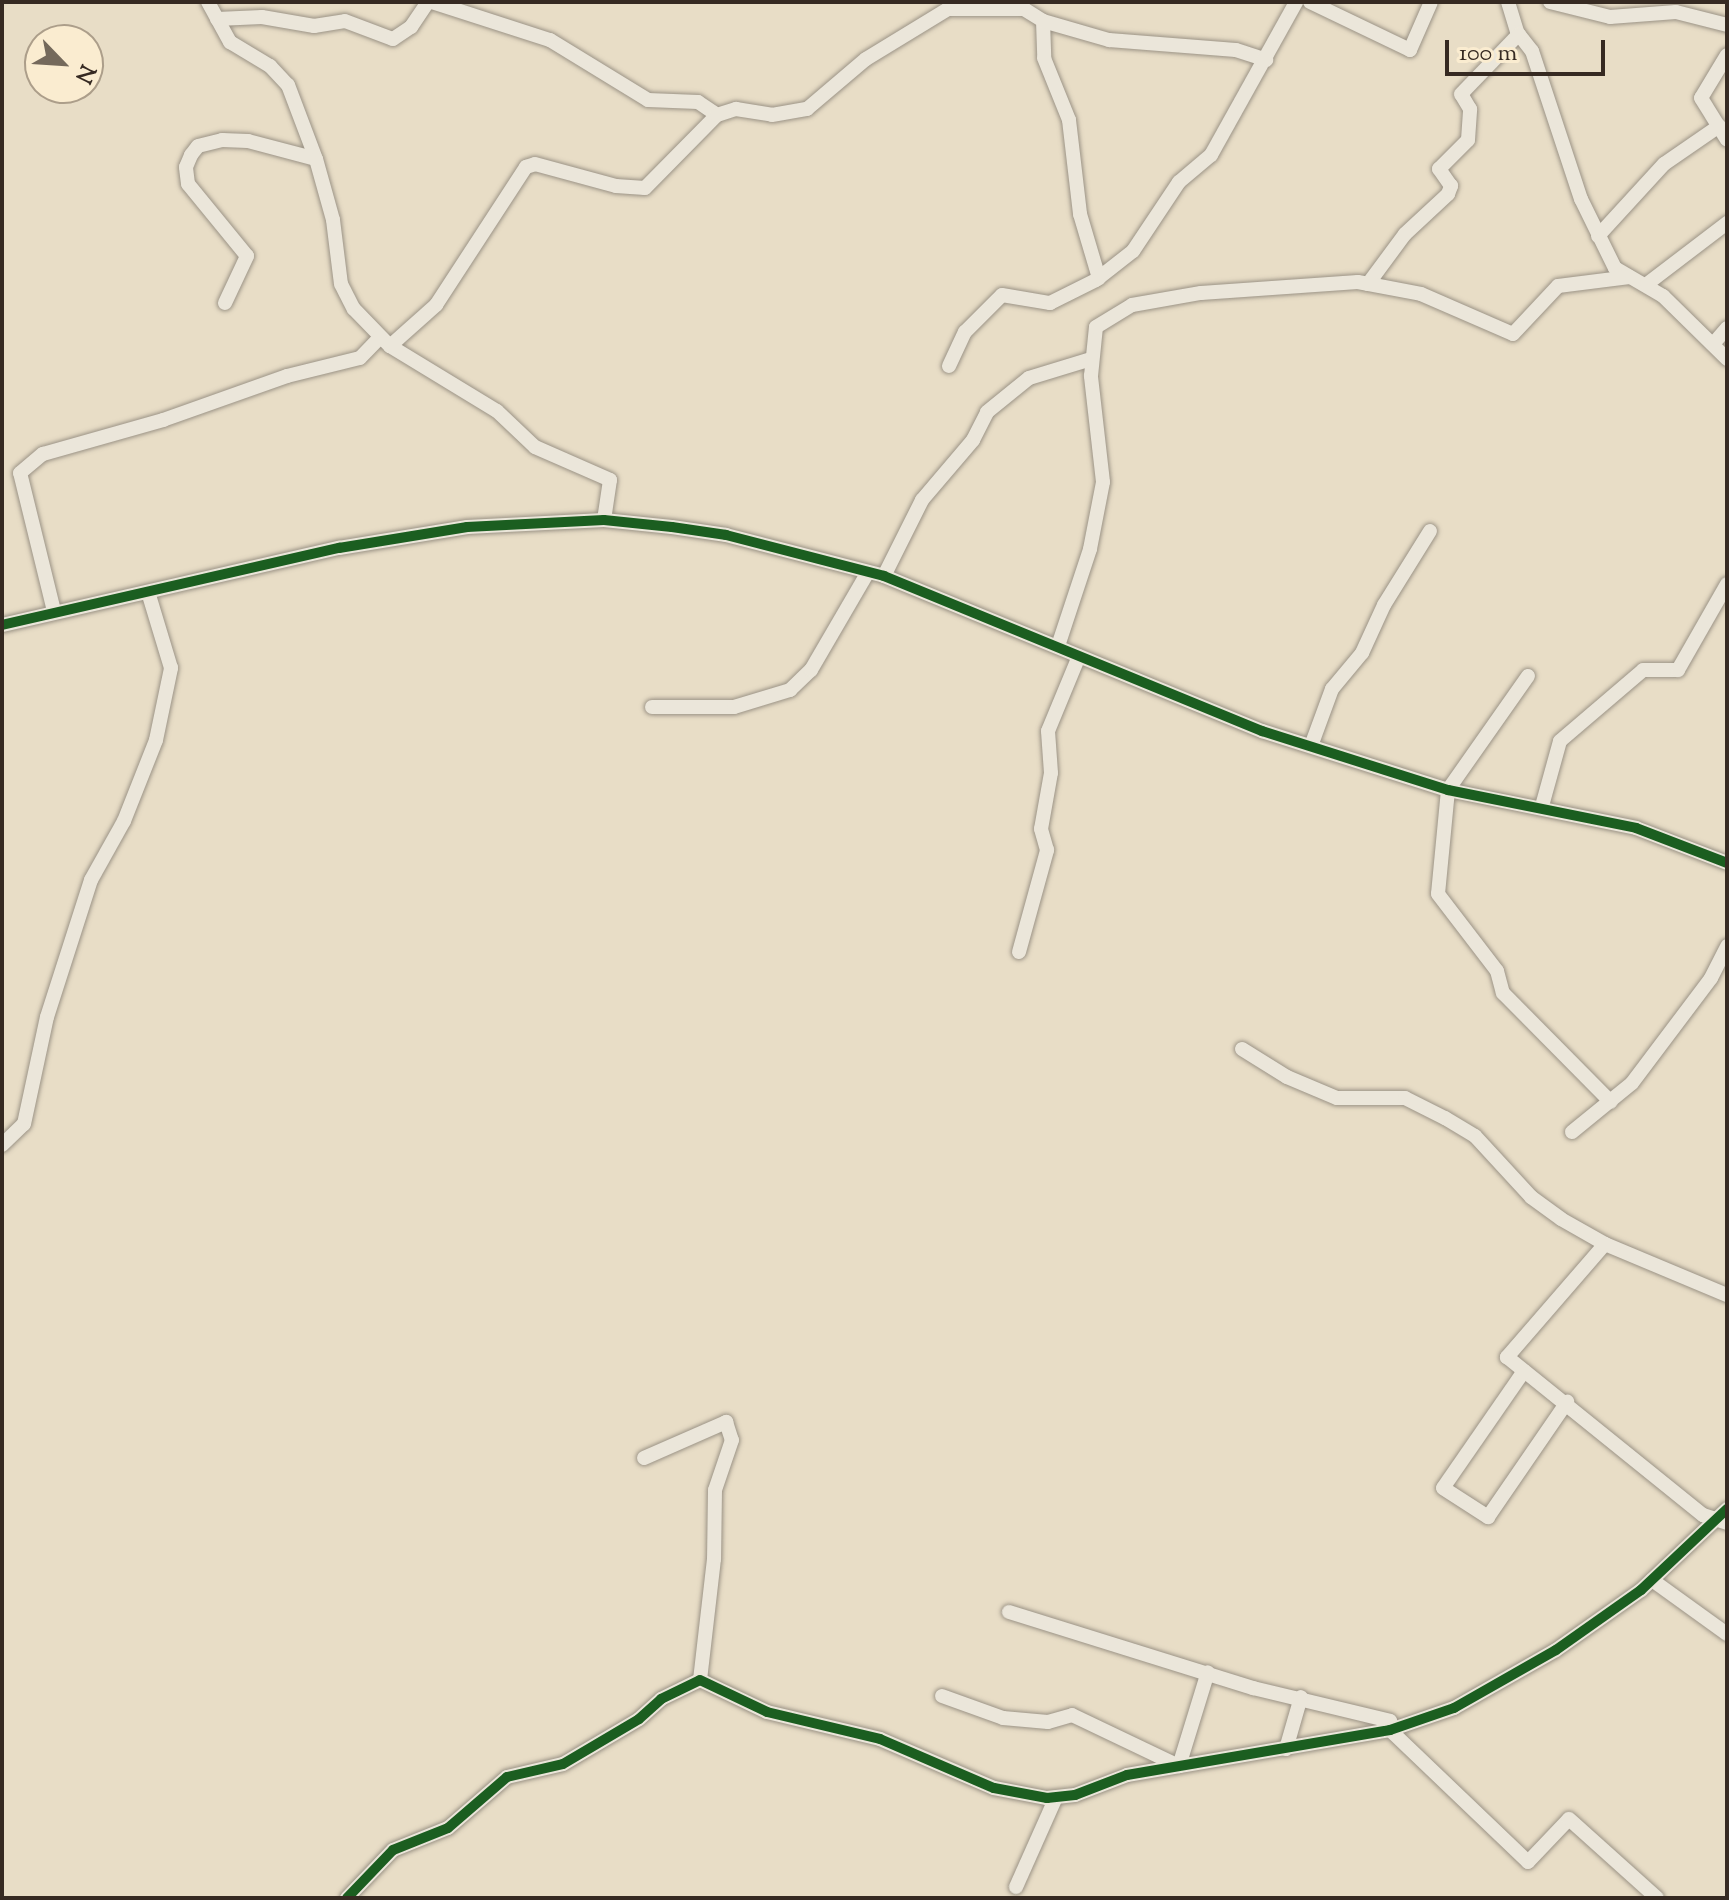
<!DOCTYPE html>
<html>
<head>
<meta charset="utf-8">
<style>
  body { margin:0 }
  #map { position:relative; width:1729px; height:1900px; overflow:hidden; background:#e8ddc6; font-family:"Sorts Mill Goudy",serif }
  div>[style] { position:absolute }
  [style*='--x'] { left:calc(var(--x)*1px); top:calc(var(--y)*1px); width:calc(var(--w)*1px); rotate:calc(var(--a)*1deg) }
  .roads { filter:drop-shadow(0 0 2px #9b9386) drop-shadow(0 0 2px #9b9386) }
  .minor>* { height:14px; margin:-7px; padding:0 7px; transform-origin:7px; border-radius:7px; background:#ebe6da }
  .cycleway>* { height:10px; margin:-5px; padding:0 5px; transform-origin:5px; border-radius:5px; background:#1b5e20 }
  span { translate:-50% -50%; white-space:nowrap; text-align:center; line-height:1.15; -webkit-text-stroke:6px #faecd0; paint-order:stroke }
  .frame { position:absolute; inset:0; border:4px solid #362a22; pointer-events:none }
  .north { position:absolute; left:24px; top:24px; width:80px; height:80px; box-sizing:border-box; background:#faecd0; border:2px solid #ac9e8a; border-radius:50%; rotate:115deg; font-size:22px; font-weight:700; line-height:32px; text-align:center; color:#362a22 }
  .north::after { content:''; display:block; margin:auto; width:28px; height:36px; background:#74695b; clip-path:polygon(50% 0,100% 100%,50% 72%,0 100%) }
  .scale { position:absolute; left:1445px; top:40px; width:160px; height:36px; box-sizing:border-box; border:4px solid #362a22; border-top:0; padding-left:10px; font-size:24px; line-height:28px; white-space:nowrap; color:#362a22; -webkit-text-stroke:6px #faecd0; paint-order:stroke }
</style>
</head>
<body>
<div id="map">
  <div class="roads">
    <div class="minor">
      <i style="--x:208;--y:2;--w:46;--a:61.2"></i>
      <i style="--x:230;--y:42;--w:47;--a:31"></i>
      <i style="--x:270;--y:66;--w:26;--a:47"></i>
      <i style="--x:288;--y:85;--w:79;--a:69.3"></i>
      <i style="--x:432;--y:2;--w:124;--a:17.9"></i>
      <i style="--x:550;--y:40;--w:115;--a:31.5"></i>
      <i style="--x:648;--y:100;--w:50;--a:2.3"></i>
      <i style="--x:698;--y:102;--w:23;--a:34"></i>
      <i style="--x:1310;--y:2;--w:111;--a:25.6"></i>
      <i style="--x:1410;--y:50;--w:52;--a:-66.4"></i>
      <i style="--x:1508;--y:2;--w:31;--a:73"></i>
      <i style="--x:1517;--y:32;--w:24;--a:52"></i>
      <i style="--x:1532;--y:51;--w:156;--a:71.7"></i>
      <i style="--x:1581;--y:199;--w:77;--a:63.8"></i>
      <i style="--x:1615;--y:268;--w:56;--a:30.3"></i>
      <i style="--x:1663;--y:296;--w:90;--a:44.5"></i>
      <i style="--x:1550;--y:2;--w:62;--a:14"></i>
      <i style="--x:1610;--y:17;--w:66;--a:-4.3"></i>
      <i style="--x:1676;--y:12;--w:53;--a:14.3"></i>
      <i style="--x:217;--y:19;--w:45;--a:-2.5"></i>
      <i style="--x:262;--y:17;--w:53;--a:9.8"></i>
      <i style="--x:314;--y:26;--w:31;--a:-9"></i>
      <i style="--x:345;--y:21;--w:51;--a:20.6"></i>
      <i style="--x:393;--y:39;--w:22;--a:-34"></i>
      <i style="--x:411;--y:27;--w:30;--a:-56"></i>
      <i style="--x:1043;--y:21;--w:37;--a:88"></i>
      <i style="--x:1044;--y:58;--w:67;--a:68"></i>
      <i style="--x:1069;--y:120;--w:95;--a:83.3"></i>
      <i style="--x:1080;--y:214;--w:67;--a:73.5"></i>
      <i style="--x:1727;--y:55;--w:50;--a:121.2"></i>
      <i style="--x:1701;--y:98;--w:49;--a:58.2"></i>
      <i style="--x:1598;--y:236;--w:98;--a:-47.5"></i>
      <i style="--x:1664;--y:164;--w:67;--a:-34.6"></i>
      <i style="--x:1368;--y:284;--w:62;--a:-53.5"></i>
      <i style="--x:1405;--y:234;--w:59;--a:-42.9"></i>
      <i style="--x:1448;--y:194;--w:9;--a:-69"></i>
      <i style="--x:1451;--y:186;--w:21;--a:-125"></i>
      <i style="--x:1439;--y:169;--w:41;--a:-45"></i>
      <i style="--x:1468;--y:140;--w:31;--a:-86"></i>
      <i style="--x:1470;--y:109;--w:17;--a:-121"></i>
      <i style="--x:1461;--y:94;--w:83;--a:-46"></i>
      <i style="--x:1647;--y:284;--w:101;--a:-37.3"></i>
      <i style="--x:225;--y:303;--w:52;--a:-64.9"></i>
      <i style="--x:247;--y:256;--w:93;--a:-129.3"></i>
      <i style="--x:188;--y:184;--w:17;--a:-97"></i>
      <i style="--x:186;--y:167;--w:13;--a:-67"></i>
      <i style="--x:191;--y:155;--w:11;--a:-52"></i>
      <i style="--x:198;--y:146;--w:25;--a:-14"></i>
      <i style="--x:222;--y:140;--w:26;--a:2"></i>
      <i style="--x:248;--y:141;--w:70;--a:14.8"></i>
      <i style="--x:316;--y:159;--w:63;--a:74.4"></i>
      <i style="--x:333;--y:220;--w:64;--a:82.9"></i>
      <i style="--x:341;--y:284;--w:28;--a:63"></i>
      <i style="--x:354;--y:309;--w:52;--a:45.8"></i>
      <i style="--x:390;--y:346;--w:125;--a:31.3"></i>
      <i style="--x:497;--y:411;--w:52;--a:43.5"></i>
      <i style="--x:535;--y:447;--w:82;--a:23.7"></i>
      <i style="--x:610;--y:480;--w:40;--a:98.5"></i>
      <i style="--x:1714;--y:343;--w:20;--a:-49"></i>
      <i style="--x:390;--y:346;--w:62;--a:-41.7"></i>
      <i style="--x:436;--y:305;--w:165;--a:-56.9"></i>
      <i style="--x:526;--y:167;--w:9;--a:-18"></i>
      <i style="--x:535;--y:164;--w:84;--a:15.2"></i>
      <i style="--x:616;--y:186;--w:29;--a:4"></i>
      <i style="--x:645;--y:188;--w:103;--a:-45.4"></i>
      <i style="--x:717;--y:115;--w:20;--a:-18"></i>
      <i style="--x:736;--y:109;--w:36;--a:9"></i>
      <i style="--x:772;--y:115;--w:36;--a:-10"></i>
      <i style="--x:807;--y:109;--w:77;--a:-40.3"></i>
      <i style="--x:866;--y:59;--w:96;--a:-31.4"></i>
      <i style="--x:948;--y:9;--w:76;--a:0"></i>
      <i style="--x:1024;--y:9;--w:22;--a:32"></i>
      <i style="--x:1043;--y:21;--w:69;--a:16.1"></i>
      <i style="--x:1109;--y:40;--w:127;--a:4.5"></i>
      <i style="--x:1236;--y:50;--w:32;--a:18"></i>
      <i style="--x:949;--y:366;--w:38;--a:-65"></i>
      <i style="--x:965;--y:332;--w:52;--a:-45"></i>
      <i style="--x:1002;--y:295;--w:49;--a:9.5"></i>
      <i style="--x:1050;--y:303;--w:51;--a:-26.6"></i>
      <i style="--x:1096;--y:280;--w:47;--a:-38.1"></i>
      <i style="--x:1133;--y:251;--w:83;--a:-56.3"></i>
      <i style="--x:1179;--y:182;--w:42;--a:-40.2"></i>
      <i style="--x:1211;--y:155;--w:175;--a:-60.9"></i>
      <i style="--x:884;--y:576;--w:85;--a:-63.4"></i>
      <i style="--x:922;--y:500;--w:79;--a:-49.6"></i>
      <i style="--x:973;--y:440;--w:31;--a:-63"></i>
      <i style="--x:987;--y:412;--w:54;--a:-39"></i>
      <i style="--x:1029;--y:378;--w:65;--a:-17"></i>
      <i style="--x:54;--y:611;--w:142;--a:-103.8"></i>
      <i style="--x:20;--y:473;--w:30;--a:-40"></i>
      <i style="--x:43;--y:454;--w:125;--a:-15.8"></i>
      <i style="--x:163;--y:420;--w:132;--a:-19.5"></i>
      <i style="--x:287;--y:376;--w:75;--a:-13.9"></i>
      <i style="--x:360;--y:358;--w:28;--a:-46"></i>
      <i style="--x:2;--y:625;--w:346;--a:-12.9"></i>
      <i style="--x:339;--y:548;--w:130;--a:-9.3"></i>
      <i style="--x:467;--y:527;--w:137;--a:-2.9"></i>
      <i style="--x:604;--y:520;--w:68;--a:5.9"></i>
      <i style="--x:672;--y:527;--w:55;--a:8.4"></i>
      <i style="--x:726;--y:535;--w:163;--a:14.5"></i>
      <i style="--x:884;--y:576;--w:409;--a:22.3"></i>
      <i style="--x:1262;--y:731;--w:195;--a:17.6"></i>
      <i style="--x:1448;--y:790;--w:192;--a:11.4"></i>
      <i style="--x:1636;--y:828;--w:97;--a:21"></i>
      <i style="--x:1058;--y:646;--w:102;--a:-71.7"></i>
      <i style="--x:1090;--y:549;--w:68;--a:-79"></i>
      <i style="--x:1103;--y:482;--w:107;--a:-96.5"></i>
      <i style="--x:1091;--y:376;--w:49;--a:-84.2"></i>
      <i style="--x:1096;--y:327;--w:42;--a:-31.4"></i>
      <i style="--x:1132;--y:305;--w:70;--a:-9.9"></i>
      <i style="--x:1201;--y:293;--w:157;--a:-4"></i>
      <i style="--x:1358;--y:282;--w:64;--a:10.8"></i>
      <i style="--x:1421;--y:294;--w:100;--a:23.5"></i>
      <i style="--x:1513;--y:334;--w:66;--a:-46.8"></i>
      <i style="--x:1558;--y:286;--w:72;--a:-7.2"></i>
      <i style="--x:1528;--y:676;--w:139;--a:125.1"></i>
      <i style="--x:1448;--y:790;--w:104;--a:95.5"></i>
      <i style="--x:1438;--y:894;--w:97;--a:52.5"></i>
      <i style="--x:1497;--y:971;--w:23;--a:75"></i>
      <i style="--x:1503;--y:993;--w:153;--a:45.3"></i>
      <i style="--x:652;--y:707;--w:82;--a:0"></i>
      <i style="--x:734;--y:707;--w:59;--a:-16.9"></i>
      <i style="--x:790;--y:690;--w:29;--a:-44"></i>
      <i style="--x:811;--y:670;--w:113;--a:-59.8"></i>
      <i style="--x:1311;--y:746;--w:61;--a:-69.8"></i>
      <i style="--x:1332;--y:689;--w:47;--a:-50.2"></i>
      <i style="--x:1362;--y:653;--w:53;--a:-65.4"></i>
      <i style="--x:1384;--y:605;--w:87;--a:-58.1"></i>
      <i style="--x:1542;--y:806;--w:67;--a:-74.5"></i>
      <i style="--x:1560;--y:741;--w:109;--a:-40.5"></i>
      <i style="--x:1643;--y:670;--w:35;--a:0"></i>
      <i style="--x:1678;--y:670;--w:99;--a:-60.3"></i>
      <i style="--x:1019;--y:952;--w:106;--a:-74.6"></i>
      <i style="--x:1047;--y:850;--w:22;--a:-106"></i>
      <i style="--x:1041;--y:829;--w:57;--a:-79.9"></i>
      <i style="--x:1051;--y:773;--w:42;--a:-94.1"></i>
      <i style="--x:1048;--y:731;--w:81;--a:-67.5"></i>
      <i style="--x:1242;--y:1049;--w:53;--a:31.9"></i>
      <i style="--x:1287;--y:1077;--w:54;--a:22.8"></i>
      <i style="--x:1337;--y:1098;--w:68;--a:0"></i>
      <i style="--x:1405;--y:1098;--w:45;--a:26.6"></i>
      <i style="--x:1445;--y:1118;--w:35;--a:31"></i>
      <i style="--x:1475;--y:1136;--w:83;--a:47.4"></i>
      <i style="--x:1531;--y:1197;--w:37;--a:36"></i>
      <i style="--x:1561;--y:1219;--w:51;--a:29.6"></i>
      <i style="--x:1605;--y:1244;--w:132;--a:22.7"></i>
      <i style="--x:1572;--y:1132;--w:77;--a:-39.2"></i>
      <i style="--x:1632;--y:1083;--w:131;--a:-53"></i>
      <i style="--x:1711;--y:978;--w:36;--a:-63"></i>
      <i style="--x:2;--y:1145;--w:30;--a:-44"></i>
      <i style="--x:24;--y:1124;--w:109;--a:-77.9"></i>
      <i style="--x:47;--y:1017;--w:144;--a:-72.2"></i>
      <i style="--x:91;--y:880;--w:68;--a:-60.8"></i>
      <i style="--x:124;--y:821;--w:87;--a:-68.4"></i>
      <i style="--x:156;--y:740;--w:74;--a:-78.2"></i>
      <i style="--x:171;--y:668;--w:79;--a:-106.8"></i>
      <i style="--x:1605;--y:1244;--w:150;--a:130.9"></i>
      <i style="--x:1507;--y:1357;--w:252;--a:38.9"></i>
      <i style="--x:1703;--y:1515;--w:25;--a:18"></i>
      <i style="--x:1524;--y:1371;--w:142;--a:124.7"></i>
      <i style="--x:1443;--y:1488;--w:54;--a:32.8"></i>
      <i style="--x:1488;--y:1517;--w:140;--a:-55.5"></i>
      <i style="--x:644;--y:1458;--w:90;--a:-23.7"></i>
      <i style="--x:726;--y:1422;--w:19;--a:72"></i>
      <i style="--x:732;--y:1440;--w:53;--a:108.8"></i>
      <i style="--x:715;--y:1490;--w:69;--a:90.8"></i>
      <i style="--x:714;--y:1559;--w:122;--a:96.6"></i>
      <i style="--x:1652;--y:1580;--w:92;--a:35.8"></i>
      <i style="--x:1009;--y:1612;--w:256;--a:17.3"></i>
      <i style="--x:1253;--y:1688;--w:141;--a:13.5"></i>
      <i style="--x:1390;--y:1721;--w:9;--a:90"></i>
      <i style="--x:1390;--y:1730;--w:191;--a:43.7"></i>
      <i style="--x:1528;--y:1862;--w:59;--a:-46.4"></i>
      <i style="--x:1569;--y:1819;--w:118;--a:41.9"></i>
      <i style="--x:942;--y:1696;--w:65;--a:19.8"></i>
      <i style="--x:1003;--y:1718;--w:45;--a:5.1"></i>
      <i style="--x:1048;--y:1722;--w:25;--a:-16"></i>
      <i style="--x:1072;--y:1715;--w:119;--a:25.5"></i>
      <i style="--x:1179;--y:1766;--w:98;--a:-72.9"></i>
      <i style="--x:1286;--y:1749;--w:54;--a:-73.9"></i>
      <i style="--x:1016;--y:1887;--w:98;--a:-66"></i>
      <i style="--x:347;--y:1898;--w:66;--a:-46.2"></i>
      <i style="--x:393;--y:1850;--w:59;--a:-21.8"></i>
      <i style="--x:448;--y:1828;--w:78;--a:-40.8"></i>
      <i style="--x:507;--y:1777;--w:57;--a:-13.1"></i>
      <i style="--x:563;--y:1764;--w:88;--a:-30.6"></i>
      <i style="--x:639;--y:1719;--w:30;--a:-42"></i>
      <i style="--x:661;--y:1699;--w:43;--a:-26"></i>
      <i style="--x:700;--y:1680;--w:74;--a:25.5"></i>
      <i style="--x:767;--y:1712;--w:116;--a:13.4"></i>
      <i style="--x:880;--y:1739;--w:124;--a:23.3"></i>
      <i style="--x:994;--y:1788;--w:54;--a:10.7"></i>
      <i style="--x:1047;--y:1798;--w:28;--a:-6"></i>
      <i style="--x:1075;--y:1795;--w:56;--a:-21"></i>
      <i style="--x:1127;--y:1775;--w:267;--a:-9.7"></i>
      <i style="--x:1390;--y:1730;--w:68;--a:-19"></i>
      <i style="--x:1454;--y:1708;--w:117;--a:-29.6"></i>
      <i style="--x:1556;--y:1650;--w:104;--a:-35.2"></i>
      <i style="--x:1641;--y:1590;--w:118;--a:-43.3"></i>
    </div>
  </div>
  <div class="cycleway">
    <i style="--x:2;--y:625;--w:346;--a:-12.9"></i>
    <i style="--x:339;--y:548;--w:130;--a:-9.3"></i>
    <i style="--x:467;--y:527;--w:137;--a:-2.9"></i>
    <i style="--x:604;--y:520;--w:68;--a:5.9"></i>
    <i style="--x:672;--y:527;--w:55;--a:8.4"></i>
    <i style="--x:726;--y:535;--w:163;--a:14.5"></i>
    <i style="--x:884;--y:576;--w:409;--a:22.3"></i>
    <i style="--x:1262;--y:731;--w:195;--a:17.6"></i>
    <i style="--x:1448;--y:790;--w:192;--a:11.4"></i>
    <i style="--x:1636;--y:828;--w:97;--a:21"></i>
    <i style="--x:347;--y:1898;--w:66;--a:-46.2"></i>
    <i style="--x:393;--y:1850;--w:59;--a:-21.8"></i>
    <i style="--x:448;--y:1828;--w:78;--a:-40.8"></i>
    <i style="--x:507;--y:1777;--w:57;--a:-13.1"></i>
    <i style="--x:563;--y:1764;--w:88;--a:-30.6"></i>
    <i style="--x:639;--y:1719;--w:30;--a:-42"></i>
    <i style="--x:661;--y:1699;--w:43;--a:-26"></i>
    <i style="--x:700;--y:1680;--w:74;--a:25.5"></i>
    <i style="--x:767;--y:1712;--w:116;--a:13.4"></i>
    <i style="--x:880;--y:1739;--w:124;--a:23.3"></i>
    <i style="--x:994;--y:1788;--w:54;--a:10.7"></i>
    <i style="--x:1047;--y:1798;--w:28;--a:-6"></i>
    <i style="--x:1075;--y:1795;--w:56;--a:-21"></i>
    <i style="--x:1127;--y:1775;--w:267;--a:-9.7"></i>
    <i style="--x:1390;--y:1730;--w:68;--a:-19"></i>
    <i style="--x:1454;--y:1708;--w:117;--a:-29.6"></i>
    <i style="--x:1556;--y:1650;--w:104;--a:-35.2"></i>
    <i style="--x:1641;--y:1590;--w:118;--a:-43.3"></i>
  </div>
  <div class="frame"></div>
  <div class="north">N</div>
  <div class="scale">100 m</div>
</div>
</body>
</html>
